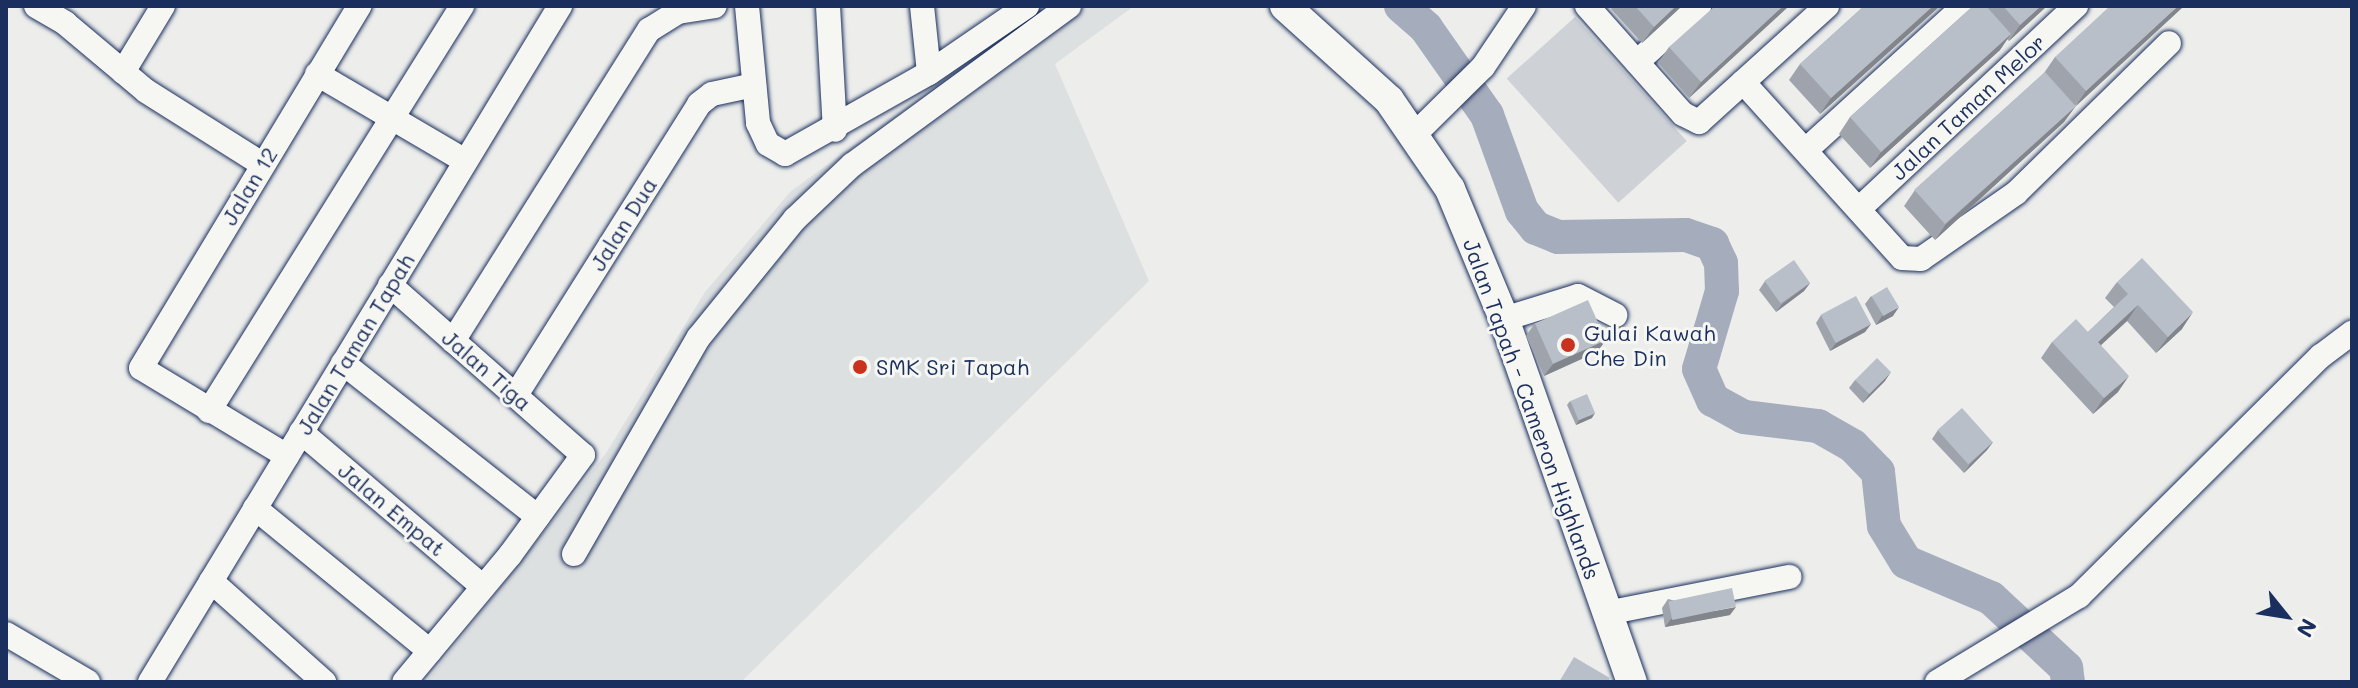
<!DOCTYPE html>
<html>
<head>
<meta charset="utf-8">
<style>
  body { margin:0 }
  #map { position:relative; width:2358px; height:688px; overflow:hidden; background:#edeeec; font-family:Mali,sans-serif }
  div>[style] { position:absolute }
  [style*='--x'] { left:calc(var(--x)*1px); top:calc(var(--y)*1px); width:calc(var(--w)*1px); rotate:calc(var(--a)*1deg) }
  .built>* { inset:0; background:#dde0e1 }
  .green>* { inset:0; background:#ced2d7; transform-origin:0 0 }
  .river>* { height:34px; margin:-17px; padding:0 17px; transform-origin:17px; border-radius:17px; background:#a5acbc }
  .roads { filter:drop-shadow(0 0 2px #1b2f5e) drop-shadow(0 0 2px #1b2f5e) }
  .minor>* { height:24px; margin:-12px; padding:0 12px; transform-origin:12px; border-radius:12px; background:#f6f6f2 }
  .major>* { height:30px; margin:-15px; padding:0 15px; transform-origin:15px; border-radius:15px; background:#f6f6f2 }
  .wall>* { inset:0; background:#9fa4ac }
  .shaded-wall>* { inset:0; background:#82868c }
  .building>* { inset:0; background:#b9bfc8; transform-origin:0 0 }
  .dots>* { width:22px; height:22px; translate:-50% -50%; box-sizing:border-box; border:4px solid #f6f6f2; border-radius:50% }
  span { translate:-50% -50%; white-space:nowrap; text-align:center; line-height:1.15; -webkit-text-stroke:6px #f6f6f2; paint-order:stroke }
  .street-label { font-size:22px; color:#1b2f5e }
  .poi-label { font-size:22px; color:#1b2f5e }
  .left { translate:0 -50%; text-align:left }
  .frame { position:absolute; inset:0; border:8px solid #1b2f5e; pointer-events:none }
  .north { position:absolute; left:2246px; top:576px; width:80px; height:80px; -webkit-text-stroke:6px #f6f6f2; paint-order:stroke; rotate:120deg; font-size:22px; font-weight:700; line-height:32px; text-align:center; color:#1b2f5e }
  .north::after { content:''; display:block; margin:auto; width:28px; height:36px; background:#1b2f5e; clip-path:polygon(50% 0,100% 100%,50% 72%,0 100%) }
</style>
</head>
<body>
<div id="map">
  <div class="built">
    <i style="clip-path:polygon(1047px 6px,1134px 6px,1055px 64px,1149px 281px,741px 682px,426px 682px,606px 453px,705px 292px,791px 191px)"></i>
  </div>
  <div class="green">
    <i style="left:1575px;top:17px;width:167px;height:92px;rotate:48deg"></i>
  </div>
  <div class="river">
    <i style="--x:1401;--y:6;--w:33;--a:41"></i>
    <i style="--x:1426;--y:28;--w:106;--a:55"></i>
    <i style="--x:1487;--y:115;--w:102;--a:70"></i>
    <i style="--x:1522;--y:211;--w:22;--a:51"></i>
    <i style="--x:1536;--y:228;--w:24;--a:22"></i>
    <i style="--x:1558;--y:237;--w:128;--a:-0.9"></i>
    <i style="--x:1686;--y:235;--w:28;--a:19"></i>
    <i style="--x:1712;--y:244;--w:21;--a:65"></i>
    <i style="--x:1721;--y:263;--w:28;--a:88"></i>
    <i style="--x:1722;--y:291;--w:81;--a:106.4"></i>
    <i style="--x:1699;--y:369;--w:34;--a:66"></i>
    <i style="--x:1713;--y:400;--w:35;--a:29"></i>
    <i style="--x:1744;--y:417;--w:75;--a:6.9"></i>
    <i style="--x:1818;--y:426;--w:40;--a:29.7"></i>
    <i style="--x:1853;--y:446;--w:36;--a:46"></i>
    <i style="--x:1878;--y:472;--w:54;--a:83.7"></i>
    <i style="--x:1884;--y:526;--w:42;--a:58.6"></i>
    <i style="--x:1906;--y:562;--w:92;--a:23"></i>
    <i style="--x:1991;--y:598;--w:103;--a:43"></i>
    <i style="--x:2066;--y:668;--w:14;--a:82"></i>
  </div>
  <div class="roads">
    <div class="minor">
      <i style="--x:36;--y:6;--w:34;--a:30"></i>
      <i style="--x:65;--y:23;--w:106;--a:40"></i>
      <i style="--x:146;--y:91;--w:137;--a:32.2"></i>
      <i style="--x:747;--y:6;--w:118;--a:84.6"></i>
      <i style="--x:758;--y:123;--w:23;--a:65"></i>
      <i style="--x:768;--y:144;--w:20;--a:30"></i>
      <i style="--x:785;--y:154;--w:165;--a:-29.4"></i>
      <i style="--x:929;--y:73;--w:119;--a:-34.4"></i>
      <i style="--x:828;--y:6;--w:124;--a:86.8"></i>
      <i style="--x:922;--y:6;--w:67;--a:84"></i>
      <i style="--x:1587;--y:6;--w:144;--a:48.4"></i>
      <i style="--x:1683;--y:114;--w:18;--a:27"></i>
      <i style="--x:1699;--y:122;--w:173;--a:-42.2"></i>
      <i style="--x:1637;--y:62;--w:84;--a:-42.1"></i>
      <i style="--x:123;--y:72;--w:77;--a:-58.8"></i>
      <i style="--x:317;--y:74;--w:172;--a:30.4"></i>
      <i style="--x:1743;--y:82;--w:237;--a:47.9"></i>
      <i style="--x:1902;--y:258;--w:19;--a:3"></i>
      <i style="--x:1921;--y:259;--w:116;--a:-34.8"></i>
      <i style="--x:2016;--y:193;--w:214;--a:-44.4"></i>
      <i style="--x:1415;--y:134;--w:95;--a:-44.6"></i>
      <i style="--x:1483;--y:67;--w:73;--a:-56.1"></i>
      <i style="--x:1806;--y:150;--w:214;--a:-42.3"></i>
      <i style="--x:1860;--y:208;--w:296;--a:-43.1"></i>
      <i style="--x:390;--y:285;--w:257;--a:41.4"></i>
      <i style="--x:583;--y:455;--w:124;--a:126.1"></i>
      <i style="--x:510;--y:555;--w:165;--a:129.8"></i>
      <i style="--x:1504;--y:319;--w:77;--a:-17.3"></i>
      <i style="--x:1578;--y:296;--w:42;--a:27.2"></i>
      <i style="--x:453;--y:341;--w:368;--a:-57.8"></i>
      <i style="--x:649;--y:30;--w:34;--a:-32"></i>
      <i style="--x:678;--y:12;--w:37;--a:-9"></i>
      <i style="--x:343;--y:363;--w:248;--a:38.3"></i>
      <i style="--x:516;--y:395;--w:344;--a:-57.8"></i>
      <i style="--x:699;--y:104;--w:16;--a:-38"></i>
      <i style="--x:712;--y:94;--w:43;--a:-12.1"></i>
      <i style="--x:209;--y:411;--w:478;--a:-58"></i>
      <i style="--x:301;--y:432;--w:239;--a:40.4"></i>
      <i style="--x:287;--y:456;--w:170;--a:-148.9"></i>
      <i style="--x:141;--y:368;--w:423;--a:-58.9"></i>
      <i style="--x:255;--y:508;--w:226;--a:39.3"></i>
      <i style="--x:574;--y:554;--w:250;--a:-60.1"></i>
      <i style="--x:699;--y:337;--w:152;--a:-50.9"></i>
      <i style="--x:795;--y:219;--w:79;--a:-43.5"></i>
      <i style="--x:852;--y:165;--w:269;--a:-36.2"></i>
      <i style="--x:211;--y:581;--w:152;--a:41.8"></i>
      <i style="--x:1607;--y:613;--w:186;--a:-11.2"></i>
      <i style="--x:6;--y:634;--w:95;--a:30.3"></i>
      <i style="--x:150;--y:682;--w:791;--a:-58.76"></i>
      <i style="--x:1937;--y:682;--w:166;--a:-31.2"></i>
      <i style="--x:2079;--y:596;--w:341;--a:-44.8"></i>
      <i style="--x:2321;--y:356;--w:39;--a:-37"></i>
    </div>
    <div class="major">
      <i style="--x:1285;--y:6;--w:140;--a:42.1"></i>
      <i style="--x:1389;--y:100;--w:108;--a:55.6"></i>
      <i style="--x:1450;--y:189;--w:141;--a:67.4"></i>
      <i style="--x:1504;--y:319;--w:385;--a:70.6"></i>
    </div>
  </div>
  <div class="wall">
    <i style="clip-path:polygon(1613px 6px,1682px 6px,1642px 43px,1611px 9px)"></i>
    <i style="clip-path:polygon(1789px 6px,1689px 98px,1658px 63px,1669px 47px)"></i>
    <i style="clip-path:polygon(1864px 6px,1940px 6px,1820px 114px,1789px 80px,1800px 64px)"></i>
    <i style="clip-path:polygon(1973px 6px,2047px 6px,2009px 41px,2007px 39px,2000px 50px,1870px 168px,1839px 134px,1850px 117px)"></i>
    <i style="clip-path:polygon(2184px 6px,2075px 106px,2064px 122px,1935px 240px,1904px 206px,1915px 190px,2044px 73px,2055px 57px)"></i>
    <i style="clip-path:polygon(1765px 281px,1810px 283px,1804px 291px,1776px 312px,1759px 290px)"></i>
    <i style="clip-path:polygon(2117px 282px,2182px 329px,2156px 353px,2127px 321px,2101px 345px,2118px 392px,2093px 414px,2041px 358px,2052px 342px,2088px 332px,2114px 307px,2105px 298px)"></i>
    <i style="clip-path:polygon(1871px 296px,1893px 316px,1876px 325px,1865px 304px)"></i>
    <i style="clip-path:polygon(1821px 315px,1871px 324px,1865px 332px,1830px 351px,1816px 323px)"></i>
    <i style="clip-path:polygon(1535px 323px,1606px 340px,1597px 352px,1544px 376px,1526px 336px)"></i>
    <i style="clip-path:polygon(1855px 380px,1885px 381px,1863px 403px,1849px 388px)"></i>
    <i style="clip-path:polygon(1570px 401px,1592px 418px,1576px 425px,1567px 405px)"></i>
    <i style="clip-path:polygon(1938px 430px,1993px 442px,1987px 450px,1964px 473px,1932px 439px)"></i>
    <i style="clip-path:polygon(1668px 599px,1730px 615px,1665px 627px,1662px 608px)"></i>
  </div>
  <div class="shaded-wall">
    <i style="clip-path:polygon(1676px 6px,1682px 6px,1642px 43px,1654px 27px)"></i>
    <i style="clip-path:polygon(1783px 6px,1789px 6px,1689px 98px,1701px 82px)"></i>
    <i style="clip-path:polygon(1933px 6px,1940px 6px,1820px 114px,1831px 98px)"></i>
    <i style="clip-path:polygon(2041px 6px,2047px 6px,2009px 41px,2020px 25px)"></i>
    <i style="clip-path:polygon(2178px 6px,2184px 6px,2075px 107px,2086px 91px)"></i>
    <i style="clip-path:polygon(2011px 34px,2000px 50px,1870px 168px,1881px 152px)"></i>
    <i style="clip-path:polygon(2076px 106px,2064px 122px,1935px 240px,1946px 224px)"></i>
    <i style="clip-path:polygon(1810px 283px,1804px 291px,1776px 312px,1782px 304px)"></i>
    <i style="clip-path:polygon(2138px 305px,2127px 321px,2087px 358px,2098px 342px)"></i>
    <i style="clip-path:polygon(1899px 307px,1893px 316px,1876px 325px,1882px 316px)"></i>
    <i style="clip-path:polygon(2193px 312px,2182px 329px,2156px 353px,2168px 337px)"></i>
    <i style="clip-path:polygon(1871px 324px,1865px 332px,1830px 351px,1836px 343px)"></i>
    <i style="clip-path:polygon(1606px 340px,1597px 352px,1544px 376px,1553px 364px)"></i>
    <i style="clip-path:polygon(1891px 372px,1885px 381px,1863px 403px,1869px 394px)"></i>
    <i style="clip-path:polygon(2129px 376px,2118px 392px,2093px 414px,2104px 398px)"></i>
    <i style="clip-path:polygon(1595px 413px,1592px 418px,1576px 425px,1579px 420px)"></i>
    <i style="clip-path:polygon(1993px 442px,1987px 450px,1964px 473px,1970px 464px)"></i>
    <i style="clip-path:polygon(1736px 607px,1730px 615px,1665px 627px,1671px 619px)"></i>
  </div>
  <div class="building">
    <i style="clip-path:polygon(1635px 6px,1676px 6px,1654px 27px)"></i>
    <i style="clip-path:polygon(1715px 6px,1783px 6px,1701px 82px,1669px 47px)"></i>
    <i style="clip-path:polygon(1864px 6px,1933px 6px,1831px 98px,1800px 64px)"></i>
    <i style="clip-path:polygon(1973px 6px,1986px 6px,2011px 34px,1881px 152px,1850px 117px)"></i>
    <i style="clip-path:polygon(2003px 6px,2041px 6px,2020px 25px)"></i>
    <i style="clip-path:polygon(2110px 6px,2178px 6px,2086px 91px,2055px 57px)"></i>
    <i style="left:2045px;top:72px;width:46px;height:176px;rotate:48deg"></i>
    <i style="clip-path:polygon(2142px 258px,2193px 312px,2168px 337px,2138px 305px,2098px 342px,2129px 376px,2104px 398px,2052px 342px,2076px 319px,2088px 332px,2128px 294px,2117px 282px)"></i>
    <i style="left:1794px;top:260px;width:28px;height:36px;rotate:55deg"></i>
    <i style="left:1887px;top:287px;width:23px;height:18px;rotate:59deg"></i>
    <i style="left:1856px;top:296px;width:32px;height:40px;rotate:62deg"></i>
    <i style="left:1588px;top:300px;width:44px;height:58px;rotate:66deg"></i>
    <i style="left:1877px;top:358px;width:20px;height:31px;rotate:45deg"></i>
    <i style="left:1587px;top:394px;width:21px;height:18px;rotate:67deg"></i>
    <i style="left:1962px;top:408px;width:46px;height:33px;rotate:48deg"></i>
    <i style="left:1732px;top:588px;width:19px;height:65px;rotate:78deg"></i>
    <i style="clip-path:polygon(1574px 657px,1610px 678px,1608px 682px,1559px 682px)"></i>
  </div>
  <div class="dots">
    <i style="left:1568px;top:345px;background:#c8321e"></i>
    <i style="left:860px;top:367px;background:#c8321e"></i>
  </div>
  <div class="street-label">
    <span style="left:1968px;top:107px;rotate:-43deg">Jalan Taman Melor</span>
    <span style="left:249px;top:186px;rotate:-59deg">Jalan 12</span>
    <span style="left:623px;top:224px;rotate:-58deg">Jalan Dua</span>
    <span style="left:355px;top:344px;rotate:-59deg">Jalan Taman Tapah</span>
    <span style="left:487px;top:370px;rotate:41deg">Jalan Tiga</span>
    <span style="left:1532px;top:409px;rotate:70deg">Jalan Tapah - Cameron Highlands</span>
    <span style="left:392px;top:509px;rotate:40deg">Jalan Empat</span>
  </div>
  <div class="poi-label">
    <span class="left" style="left:1584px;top:345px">Gulai Kawah<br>Che Din</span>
    <span class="left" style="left:876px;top:367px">SMK Sri Tapah</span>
  </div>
  <div class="frame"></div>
  <div class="north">N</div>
</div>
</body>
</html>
